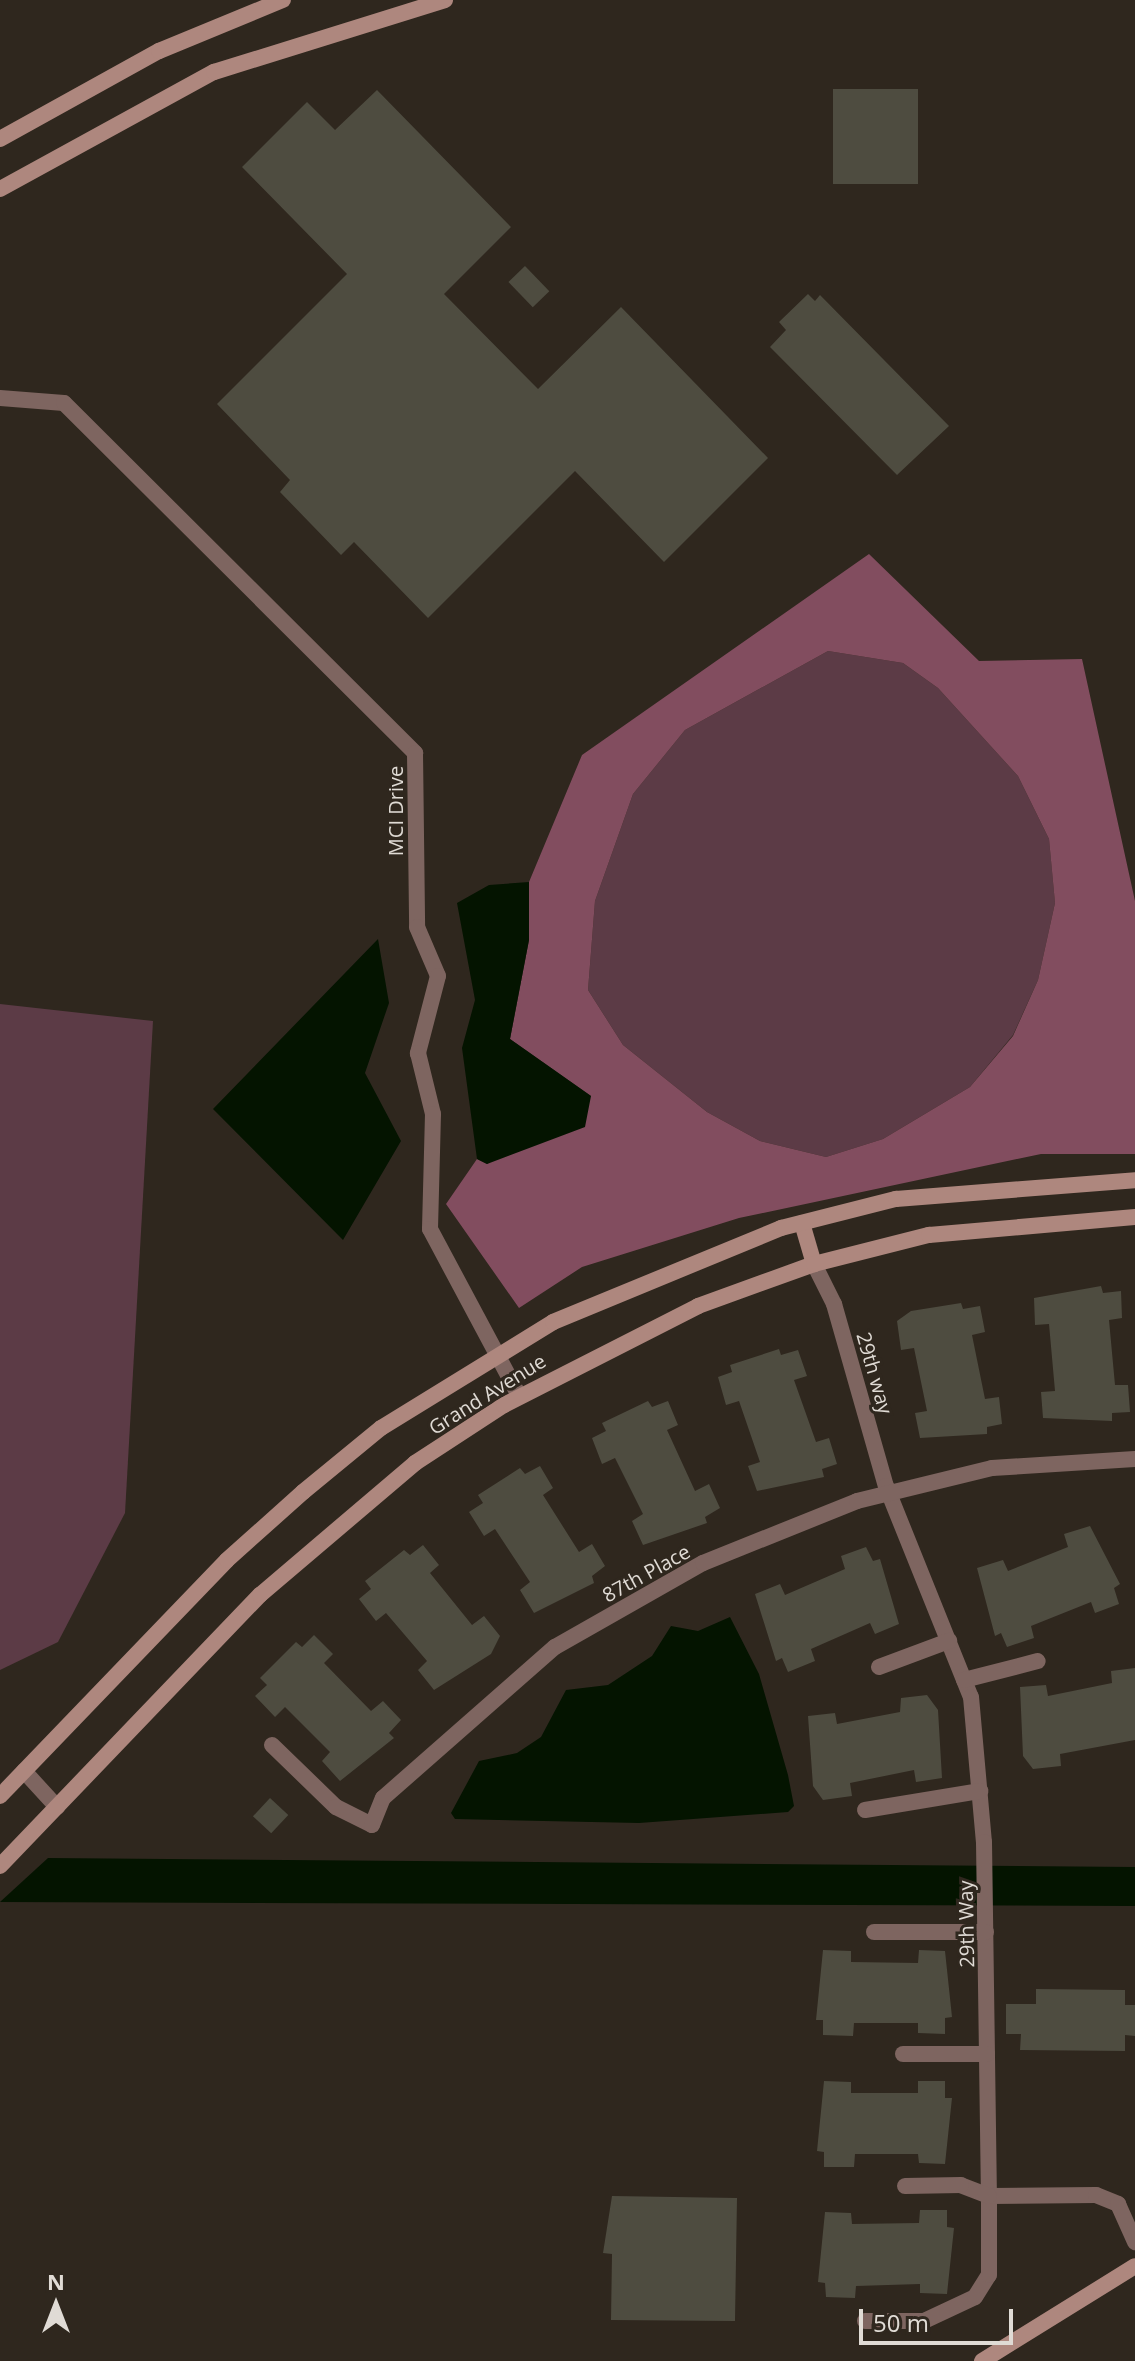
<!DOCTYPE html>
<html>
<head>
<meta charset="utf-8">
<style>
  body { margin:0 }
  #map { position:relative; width:1135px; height:2361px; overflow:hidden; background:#2f271e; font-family:"Open Sans",sans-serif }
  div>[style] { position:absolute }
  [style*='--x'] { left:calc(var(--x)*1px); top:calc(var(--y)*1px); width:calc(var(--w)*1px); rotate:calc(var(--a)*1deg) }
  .green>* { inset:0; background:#5c3b46 }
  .forest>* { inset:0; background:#824d5f }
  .water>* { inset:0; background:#041400 }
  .building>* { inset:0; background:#4e4c40; transform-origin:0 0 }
  .street>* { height:16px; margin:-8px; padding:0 8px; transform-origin:8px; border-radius:8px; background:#7e6560 }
  .secondary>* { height:16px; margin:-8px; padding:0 8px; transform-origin:8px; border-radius:8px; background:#ae877e }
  span { translate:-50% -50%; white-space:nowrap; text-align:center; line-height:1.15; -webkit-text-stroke:6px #2f271e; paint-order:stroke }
  .street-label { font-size:20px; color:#e0dbd5 }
  .north { position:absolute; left:16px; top:2265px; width:80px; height:80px; -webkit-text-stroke:6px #2f271e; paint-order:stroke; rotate:0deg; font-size:22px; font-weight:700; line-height:32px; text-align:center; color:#e0dbd5 }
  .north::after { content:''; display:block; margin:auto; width:28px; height:36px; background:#e0dbd5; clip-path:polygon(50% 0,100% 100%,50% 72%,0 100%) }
  .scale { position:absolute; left:859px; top:2309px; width:154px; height:36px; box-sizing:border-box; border:4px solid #e0dbd5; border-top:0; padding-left:10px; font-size:24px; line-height:28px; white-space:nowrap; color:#e0dbd5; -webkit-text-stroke:6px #2f271e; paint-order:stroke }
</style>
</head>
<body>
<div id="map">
  <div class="green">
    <i style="clip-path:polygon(828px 651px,903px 663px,938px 688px,1018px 776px,1049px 839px,1055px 903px,1038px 980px,1013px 1035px,970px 1087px,883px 1139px,826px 1157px,760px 1141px,707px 1112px,623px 1045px,588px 990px,595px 901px,633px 794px,685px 730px)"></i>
    <i style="clip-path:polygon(0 1004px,153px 1021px,125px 1513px,58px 1642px,0 1670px)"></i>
  </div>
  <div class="forest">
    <i style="clip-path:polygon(evenodd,869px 554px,979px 661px,1082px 659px,1135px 901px,1135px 1154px,1041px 1154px,739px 1218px,582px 1267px,519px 1308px,446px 1204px,477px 1159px,487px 1164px,591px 1096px,510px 1039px,529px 940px,529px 882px,582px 755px,869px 554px,828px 651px,903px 663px,938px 688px,1018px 776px,1049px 839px,1055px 903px,1038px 980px,1013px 1036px,970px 1087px,883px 1139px,826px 1157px,760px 1141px,707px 1112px,623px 1045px,588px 990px,595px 901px,633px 794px,685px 730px,828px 651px)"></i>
  </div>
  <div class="water">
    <i style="clip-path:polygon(529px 882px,529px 940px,510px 1039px,591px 1096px,585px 1127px,487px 1164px,477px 1159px,462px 1048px,475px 1000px,457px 903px,489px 885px)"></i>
    <i style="clip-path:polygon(378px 939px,389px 1003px,365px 1073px,401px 1141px,343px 1240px,213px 1109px)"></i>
    <i style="clip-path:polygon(730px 1617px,759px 1674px,788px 1775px,794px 1806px,788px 1812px,639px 1823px,455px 1819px,451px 1813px,479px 1761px,517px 1753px,541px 1737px,566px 1690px,608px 1685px,652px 1656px,671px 1626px,698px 1631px)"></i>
    <i style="clip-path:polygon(48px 1858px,1135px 1867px,1135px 1906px,0 1902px)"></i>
  </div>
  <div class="building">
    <i style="left:833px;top:89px;width:85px;height:95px"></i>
    <i style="clip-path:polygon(377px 90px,511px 227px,444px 294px,538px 389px,621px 307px,768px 458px,664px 562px,575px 471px,428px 618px,354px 542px,341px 555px,280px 492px,290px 480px,217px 404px,347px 274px,242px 167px,307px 102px,335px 130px)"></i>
    <i style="left:525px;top:266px;width:35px;height:23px;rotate:46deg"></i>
    <i style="clip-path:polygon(808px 294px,815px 301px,820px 295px,949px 426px,897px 475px,770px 347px,786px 330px,779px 322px)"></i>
    <i style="clip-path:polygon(1101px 1286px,1103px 1293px,1121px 1291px,1122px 1318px,1109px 1320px,1115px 1385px,1128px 1385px,1130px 1412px,1112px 1413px,1112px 1421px,1043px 1418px,1041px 1392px,1055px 1391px,1049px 1324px,1035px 1325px,1034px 1298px)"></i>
    <i style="clip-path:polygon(961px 1303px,963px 1309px,980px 1306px,985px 1332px,972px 1335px,985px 1399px,999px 1397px,1002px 1424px,987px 1427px,987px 1434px,920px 1438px,915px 1413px,927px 1411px,914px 1348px,901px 1350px,897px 1321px,911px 1311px)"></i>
    <i style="clip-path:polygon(779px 1349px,781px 1355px,798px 1350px,807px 1376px,794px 1380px,816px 1442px,829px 1438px,837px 1464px,822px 1469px,824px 1477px,757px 1491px,748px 1466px,760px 1462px,739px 1401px,726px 1405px,718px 1377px,732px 1372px,730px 1365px)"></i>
    <i style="clip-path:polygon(648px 1401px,652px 1407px,668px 1401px,678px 1425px,667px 1430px,695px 1491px,709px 1484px,720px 1508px,705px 1517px,707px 1523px,643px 1545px,632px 1521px,643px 1514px,615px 1458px,602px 1464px,592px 1438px,606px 1431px,602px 1423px)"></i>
    <i style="clip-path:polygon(540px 1466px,553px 1488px,543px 1495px,579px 1552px,592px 1544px,605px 1566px,592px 1576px,594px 1583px,534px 1613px,520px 1590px,530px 1582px,495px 1529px,484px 1536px,469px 1512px,483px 1503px,478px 1495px,520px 1468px,525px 1474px)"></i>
    <i style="clip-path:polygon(1090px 1526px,1120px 1584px,1114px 1588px,1119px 1604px,1095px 1613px,1091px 1602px,1031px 1626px,1034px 1638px,1007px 1647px,1001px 1633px,995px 1636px,977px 1568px,1003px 1560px,1008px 1571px,1068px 1547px,1064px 1534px)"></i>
    <i style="clip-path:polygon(423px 1545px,439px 1565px,430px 1573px,472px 1625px,484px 1616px,500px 1636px,491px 1654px,434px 1690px,418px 1670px,427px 1661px,386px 1613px,376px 1621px,359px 1599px,371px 1589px,365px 1581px,404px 1550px,410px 1555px)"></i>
    <i style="clip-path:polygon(866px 1547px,873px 1561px,880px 1559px,899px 1624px,875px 1634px,870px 1623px,811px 1649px,815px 1661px,788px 1672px,782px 1658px,776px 1661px,755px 1594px,780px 1584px,785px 1595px,845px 1569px,841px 1556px)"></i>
    <i style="clip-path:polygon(314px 1635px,333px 1654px,324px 1663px,371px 1711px,383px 1701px,401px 1720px,389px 1733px,394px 1738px,340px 1781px,322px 1761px,330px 1752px,285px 1707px,275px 1717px,255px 1696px,267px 1685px,260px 1678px,296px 1642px,302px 1647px)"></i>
    <i style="clip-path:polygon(1135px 1668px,1135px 1740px,1060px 1754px,1061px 1766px,1033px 1769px,1023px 1756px,1020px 1687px,1046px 1685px,1048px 1696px,1112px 1683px,1111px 1671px)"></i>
    <i style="clip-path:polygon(927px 1695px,938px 1710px,942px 1778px,916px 1782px,914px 1770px,850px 1783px,852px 1796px,823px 1800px,813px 1786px,808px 1716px,835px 1713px,837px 1724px,900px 1712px,901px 1698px)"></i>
    <i style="left:270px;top:1798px;width:25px;height:25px;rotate:43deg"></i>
    <i style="clip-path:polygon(823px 1950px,851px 1951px,851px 1962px,918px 1963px,919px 1950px,945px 1951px,952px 2017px,945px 2018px,945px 2034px,918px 2033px,918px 2023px,854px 2023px,853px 2036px,823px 2035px,823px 2020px,816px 2020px)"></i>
    <i style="clip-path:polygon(1036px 1989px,1125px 1990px,1125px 2005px,1135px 2005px,1135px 2036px,1125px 2035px,1125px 2051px,1020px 2050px,1021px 2034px,1006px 2034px,1006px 2004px,1036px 2004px)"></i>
    <i style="clip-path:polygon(824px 2081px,851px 2082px,851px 2093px,918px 2093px,918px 2081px,945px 2081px,945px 2098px,952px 2098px,945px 2164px,919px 2163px,918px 2154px,855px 2154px,854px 2167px,824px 2167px,824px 2152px,817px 2151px)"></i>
    <i style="clip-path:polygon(612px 2196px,737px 2198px,735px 2321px,611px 2320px,612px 2254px,603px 2253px)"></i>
    <i style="clip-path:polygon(920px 2210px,947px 2210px,947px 2227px,954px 2228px,947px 2294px,920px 2293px,920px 2284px,856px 2286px,855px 2298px,826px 2297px,825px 2283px,818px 2282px,825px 2212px,851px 2213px,852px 2224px,919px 2223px)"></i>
  </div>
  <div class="street">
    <i style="--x:0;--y:398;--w:64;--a:4.5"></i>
    <i style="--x:64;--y:403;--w:496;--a:44.9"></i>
    <i style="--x:415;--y:753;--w:174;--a:89.3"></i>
    <i style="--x:417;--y:927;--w:53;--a:66.8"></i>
    <i style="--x:438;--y:976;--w:80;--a:104.6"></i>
    <i style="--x:418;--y:1053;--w:63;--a:76.2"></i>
    <i style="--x:433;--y:1114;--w:115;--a:91.5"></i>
    <i style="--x:430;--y:1229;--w:189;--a:61.9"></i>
    <i style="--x:814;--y:1264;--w:45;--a:63.4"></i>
    <i style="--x:834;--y:1304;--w:189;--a:74.1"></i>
    <i style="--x:886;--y:1486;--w:227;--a:68.1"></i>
    <i style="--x:971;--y:1697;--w:146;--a:84.9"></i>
    <i style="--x:984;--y:1842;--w:354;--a:89.2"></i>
    <i style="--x:989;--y:2196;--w:107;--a:-0.5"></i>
    <i style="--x:1096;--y:2195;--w:24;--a:22"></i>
    <i style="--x:1118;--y:2204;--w:42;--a:65.9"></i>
    <i style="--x:879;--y:1667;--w:75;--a:-20.4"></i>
    <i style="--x:964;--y:1680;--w:76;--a:-14.4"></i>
    <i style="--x:272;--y:1745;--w:89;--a:44.1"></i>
    <i style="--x:336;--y:1807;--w:40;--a:26.6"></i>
    <i style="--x:372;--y:1825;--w:29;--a:-68"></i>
    <i style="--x:383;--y:1798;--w:229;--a:-41.3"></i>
    <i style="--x:555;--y:1647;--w:170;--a:-29.6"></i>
    <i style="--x:703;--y:1563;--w:166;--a:-21.9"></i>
    <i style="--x:857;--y:1501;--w:139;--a:-13.7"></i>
    <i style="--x:992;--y:1468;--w:143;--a:-3.6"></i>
    <i style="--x:24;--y:1771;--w:49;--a:47.5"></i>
    <i style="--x:865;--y:1810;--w:117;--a:-9.4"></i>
    <i style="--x:874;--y:1932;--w:112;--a:0"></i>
    <i style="--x:903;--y:2054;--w:84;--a:0"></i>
    <i style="--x:865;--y:2321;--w:59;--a:0"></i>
    <i style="--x:924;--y:2321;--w:56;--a:-25.2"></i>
    <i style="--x:975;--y:2297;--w:26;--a:-58"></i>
    <i style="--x:989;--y:2275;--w:79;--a:-90"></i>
    <i style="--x:989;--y:2196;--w:30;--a:-159"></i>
    <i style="--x:961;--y:2185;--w:56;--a:179"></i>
  </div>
  <div class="secondary">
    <i style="--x:0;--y:139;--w:182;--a:-29"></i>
    <i style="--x:159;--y:51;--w:134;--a:-22.4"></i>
    <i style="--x:0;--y:189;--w:244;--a:-28.7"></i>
    <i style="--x:214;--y:72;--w:242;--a:-17.3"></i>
    <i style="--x:802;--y:1223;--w:43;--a:73.7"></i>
    <i style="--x:0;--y:1796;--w:327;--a:-46.1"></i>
    <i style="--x:227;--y:1560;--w:102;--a:-41.8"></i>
    <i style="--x:303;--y:1492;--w:101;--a:-39.4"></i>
    <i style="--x:381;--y:1428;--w:202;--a:-31.6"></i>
    <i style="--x:553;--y:1322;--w:247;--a:-22.4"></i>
    <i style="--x:781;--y:1228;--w:119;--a:-14.2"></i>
    <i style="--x:896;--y:1199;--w:240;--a:-4.5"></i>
    <i style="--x:0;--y:1866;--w:376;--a:-46.2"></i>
    <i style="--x:260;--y:1595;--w:204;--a:-40.4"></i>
    <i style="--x:415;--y:1463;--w:106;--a:-33.1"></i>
    <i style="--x:504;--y:1405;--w:218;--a:-27"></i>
    <i style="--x:698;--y:1306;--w:123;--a:-19.9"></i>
    <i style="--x:814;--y:1264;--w:119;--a:-14.2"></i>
    <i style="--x:929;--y:1235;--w:207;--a:-5"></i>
    <i style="--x:982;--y:2361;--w:180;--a:-31.8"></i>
  </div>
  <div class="street-label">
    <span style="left:395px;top:811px;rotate:-90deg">MCI Drive</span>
    <span style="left:875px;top:1373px;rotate:74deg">29th way</span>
    <span style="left:487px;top:1394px;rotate:-32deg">Grand Avenue</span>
    <span style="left:646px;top:1573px;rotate:-29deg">87th Place</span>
    <span style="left:966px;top:1924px;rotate:-91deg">29th Way</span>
  </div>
  <div class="north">N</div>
  <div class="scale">50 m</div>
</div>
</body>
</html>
